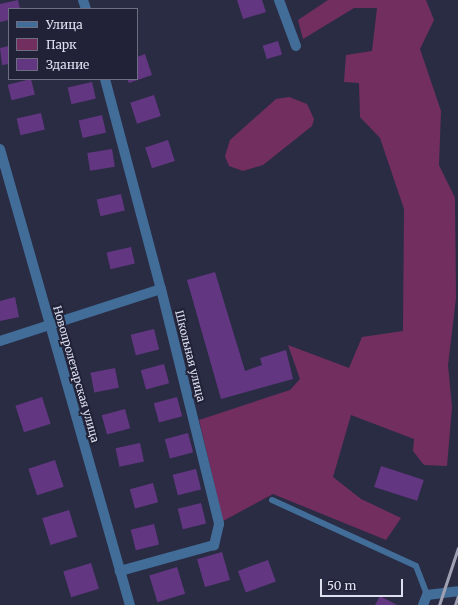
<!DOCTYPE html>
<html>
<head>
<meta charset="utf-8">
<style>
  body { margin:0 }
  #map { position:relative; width:458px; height:605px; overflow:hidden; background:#2a2c43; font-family:Merriweather,serif }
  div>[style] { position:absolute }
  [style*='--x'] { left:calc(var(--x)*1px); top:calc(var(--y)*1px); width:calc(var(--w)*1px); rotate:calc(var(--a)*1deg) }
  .green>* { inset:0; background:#732e60 }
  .building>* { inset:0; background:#633682; transform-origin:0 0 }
  .service>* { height:6px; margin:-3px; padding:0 3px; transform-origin:3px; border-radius:3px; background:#426d98 }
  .minor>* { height:10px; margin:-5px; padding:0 5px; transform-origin:5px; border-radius:5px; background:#426d98 }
  .rail>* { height:3px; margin:-1.5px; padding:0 1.5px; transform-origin:1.5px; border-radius:1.5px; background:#9fa1b2 }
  span { translate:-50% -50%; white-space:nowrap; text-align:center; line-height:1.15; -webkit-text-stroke:4px #212238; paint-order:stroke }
  .street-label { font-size:11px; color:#dee0ef }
  .legend { position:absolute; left:8px; top:8px; width:130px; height:72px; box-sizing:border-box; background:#212238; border:1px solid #6d6e81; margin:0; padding:5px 7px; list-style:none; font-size:12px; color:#dee0ef }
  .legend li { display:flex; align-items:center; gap:8px; height:20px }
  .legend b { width:20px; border:1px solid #6d6e81 }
  .scale { position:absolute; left:320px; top:579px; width:83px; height:18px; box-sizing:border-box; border:2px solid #dee0ef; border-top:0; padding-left:5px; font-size:12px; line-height:14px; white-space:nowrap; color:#dee0ef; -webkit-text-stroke:3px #212238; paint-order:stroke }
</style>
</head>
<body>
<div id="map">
  <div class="green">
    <i style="clip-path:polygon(328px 0,426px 0,434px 20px,420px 49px,441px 111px,439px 165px,455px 198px,456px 298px,448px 365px,452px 407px,447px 466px,424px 465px,413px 451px,414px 439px,351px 415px,333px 477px,361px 499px,401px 518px,386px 540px,273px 494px,223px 521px,199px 420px,290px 390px,300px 379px,288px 345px,349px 368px,362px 337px,403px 331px,404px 209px,380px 138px,360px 117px,359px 83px,344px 82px,346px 55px,372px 51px,377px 8px,354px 8px,303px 39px,298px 20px)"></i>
    <i style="clip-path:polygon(289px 97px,307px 104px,314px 119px,312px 126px,263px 165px,243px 171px,229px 166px,225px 156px,230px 140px,276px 99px)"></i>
  </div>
  <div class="building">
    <i style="clip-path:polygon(18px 0,20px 9px,9px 9px,9px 20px,0 22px,0 4px)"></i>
    <i style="clip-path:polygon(237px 0,262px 0,266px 12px,243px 19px)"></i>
    <i style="left:278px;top:41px;width:14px;height:16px;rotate:73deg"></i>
    <i style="clip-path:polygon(9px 46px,9px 64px,2px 65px,0 48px)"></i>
    <i style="clip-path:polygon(145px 54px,152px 75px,129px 83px,127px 79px,137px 79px,137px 57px)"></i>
    <i style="left:31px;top:79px;width:16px;height:24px;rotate:76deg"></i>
    <i style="left:92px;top:82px;width:17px;height:25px;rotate:77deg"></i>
    <i style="left:154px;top:95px;width:22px;height:25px;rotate:72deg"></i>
    <i style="left:41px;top:113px;width:17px;height:25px;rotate:77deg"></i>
    <i style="left:102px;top:115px;width:18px;height:24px;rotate:77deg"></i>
    <i style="left:168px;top:140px;width:22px;height:24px;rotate:72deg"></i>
    <i style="left:112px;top:149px;width:18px;height:25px;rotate:81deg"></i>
    <i style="left:121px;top:194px;width:17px;height:25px;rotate:77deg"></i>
    <i style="left:131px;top:247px;width:17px;height:25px;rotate:77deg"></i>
    <i style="clip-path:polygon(215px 272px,245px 371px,262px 365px,260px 358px,286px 350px,293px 379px,221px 399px,187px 280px)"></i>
    <i style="clip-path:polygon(15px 297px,19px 317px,0 321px,0 301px)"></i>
    <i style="left:154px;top:329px;width:21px;height:24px;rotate:76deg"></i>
    <i style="left:164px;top:364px;width:20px;height:24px;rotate:75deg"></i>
    <i style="left:115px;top:368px;width:20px;height:25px;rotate:79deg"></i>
    <i style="left:42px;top:397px;width:28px;height:28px;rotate:72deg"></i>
    <i style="left:177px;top:397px;width:20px;height:24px;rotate:75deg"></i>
    <i style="left:125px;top:409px;width:20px;height:24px;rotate:75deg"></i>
    <i style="left:188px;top:433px;width:20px;height:24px;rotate:75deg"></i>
    <i style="left:140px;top:443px;width:19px;height:25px;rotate:78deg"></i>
    <i style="left:55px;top:460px;width:28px;height:28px;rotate:72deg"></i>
    <i style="left:381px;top:466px;width:45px;height:22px;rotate:18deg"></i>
    <i style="left:196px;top:469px;width:21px;height:24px;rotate:76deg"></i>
    <i style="left:153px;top:483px;width:20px;height:24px;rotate:75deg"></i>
    <i style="left:201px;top:503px;width:21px;height:24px;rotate:76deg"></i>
    <i style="left:69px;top:510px;width:28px;height:28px;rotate:73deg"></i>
    <i style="left:154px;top:524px;width:21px;height:24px;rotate:76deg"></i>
    <i style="left:222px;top:552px;width:29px;height:26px;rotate:74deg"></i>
    <i style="left:268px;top:560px;width:23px;height:32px;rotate:70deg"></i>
    <i style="left:91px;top:563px;width:27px;height:29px;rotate:73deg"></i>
    <i style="left:177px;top:567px;width:28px;height:29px;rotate:73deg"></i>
    <i style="clip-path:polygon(380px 596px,397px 605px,375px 605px)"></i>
  </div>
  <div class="service">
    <i style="--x:272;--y:500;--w:158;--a:24.6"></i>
    <i style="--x:416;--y:566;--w:31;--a:69"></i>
  </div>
  <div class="minor">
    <i style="--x:83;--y:0;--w:9;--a:72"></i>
    <i style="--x:279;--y:0;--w:49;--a:69.7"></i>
    <i style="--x:105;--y:79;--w:217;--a:75.1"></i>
    <i style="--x:161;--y:289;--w:242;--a:76.1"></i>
    <i style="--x:219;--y:524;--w:22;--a:103"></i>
    <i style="--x:214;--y:545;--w:98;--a:164.5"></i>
    <i style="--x:0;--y:149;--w:474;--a:74.1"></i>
    <i style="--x:0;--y:341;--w:169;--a:-17.9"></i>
    <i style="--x:423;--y:605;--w:11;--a:-68"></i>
    <i style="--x:427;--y:595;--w:31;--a:-7"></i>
  </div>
  <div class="rail">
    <i style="--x:439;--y:605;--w:60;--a:-71.6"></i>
    <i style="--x:455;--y:605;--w:9;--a:-72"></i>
  </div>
  <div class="street-label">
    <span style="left:190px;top:356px;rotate:76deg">Школьная улица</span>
    <span style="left:76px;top:374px;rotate:74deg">Новопролетарская улица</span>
  </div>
  <ul class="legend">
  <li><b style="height:5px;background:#426d98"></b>Улица</li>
  <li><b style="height:11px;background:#732e60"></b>Парк</li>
  <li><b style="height:11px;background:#633682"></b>Здание</li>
  </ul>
  <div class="scale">50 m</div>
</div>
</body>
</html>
